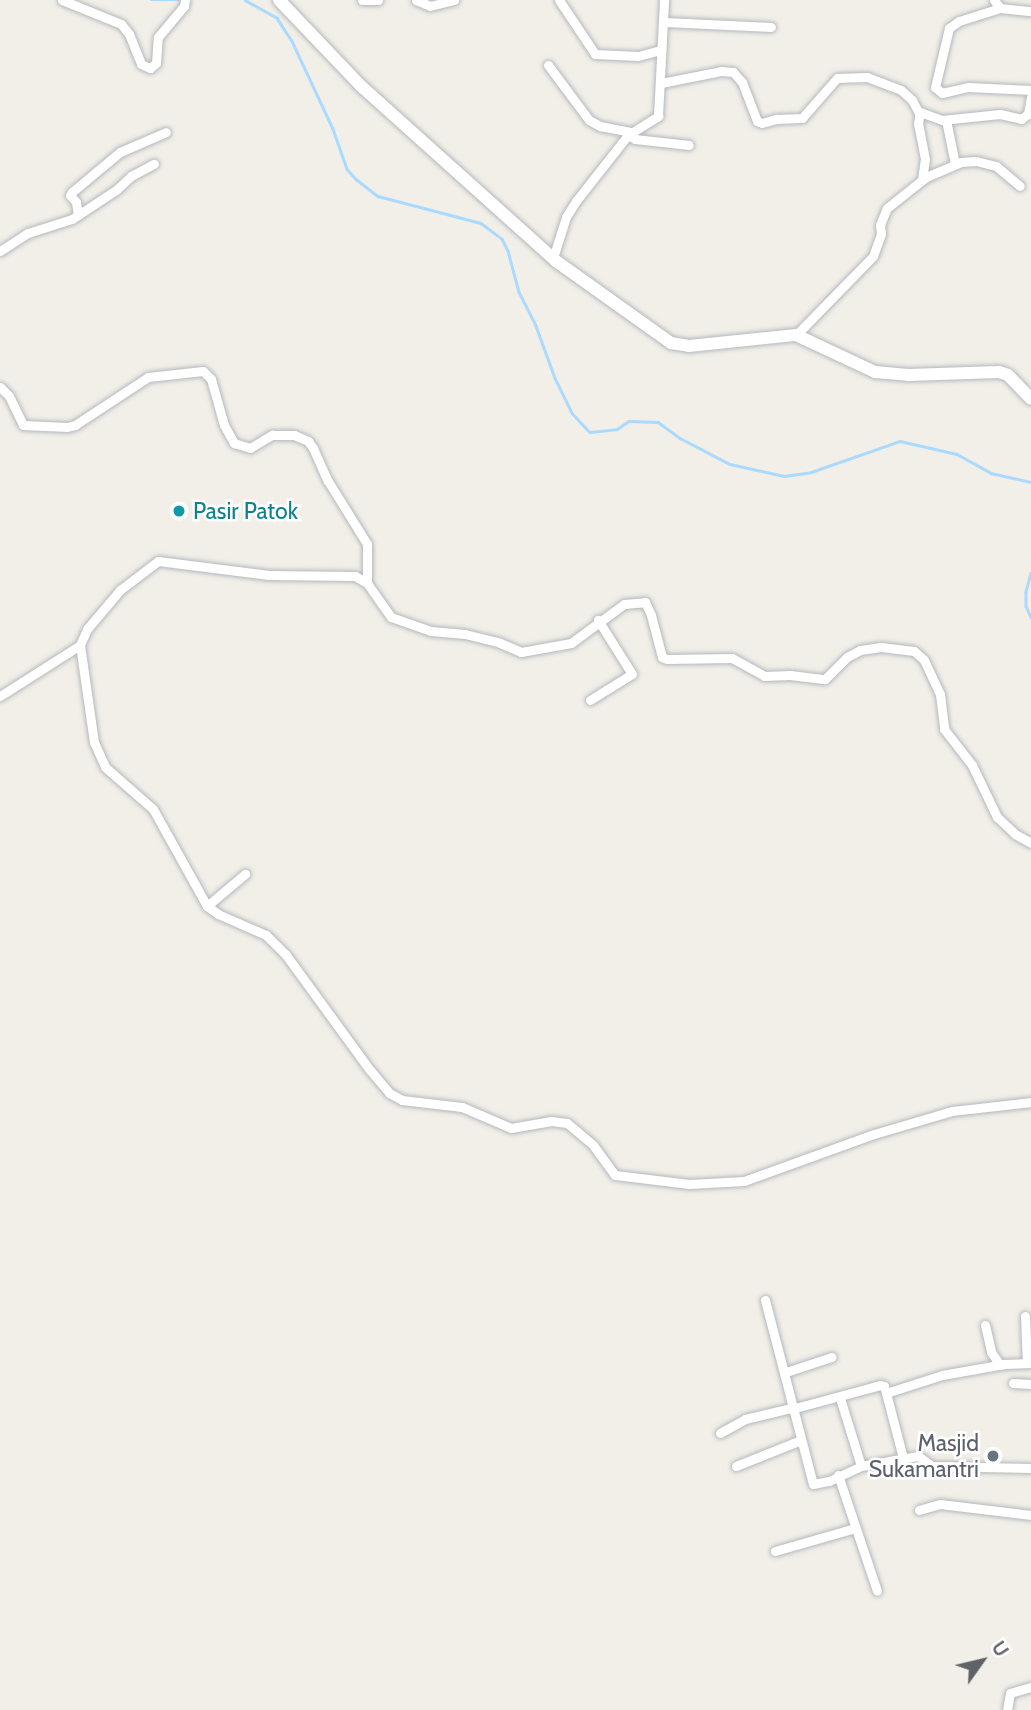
<!DOCTYPE html>
<html>
<head>
<meta charset="utf-8">
<style>
  body { margin:0 }
  #map { position:relative; width:1031px; height:1710px; overflow:hidden; background:#f1efe8; font-family:Cabin,sans-serif }
  div>[style] { position:absolute }
  [style*='--x'] { left:calc(var(--x)*1px); top:calc(var(--y)*1px); width:calc(var(--w)*1px); rotate:calc(var(--a)*1deg) }
  .stream>* { height:2.5px; margin:-1.25px; padding:0 1.25px; transform-origin:1.25px; border-radius:1.25px; background:#aadaff }
  .roads { filter:drop-shadow(0 0 2px #b5b8bc) drop-shadow(0 0 2px #b5b8bc) }
  .street>* { height:9px; margin:-4.5px; padding:0 4.5px; transform-origin:4.5px; border-radius:4.5px; background:#fff }
  .secondary>* { height:12px; margin:-6px; padding:0 6px; transform-origin:6px; border-radius:6px; background:#fff }
  .dots>* { width:19px; height:19px; translate:-50% -50%; box-sizing:border-box; border:4px solid #fff; border-radius:50% }
  span { translate:-50% -50%; white-space:nowrap; text-align:center; line-height:1.15; -webkit-text-stroke:5px #fff; paint-order:stroke }
  .culture-label { font-size:23px; color:#0d838f }
  .left { translate:0 -50%; text-align:left }
  .worship-label { font-size:23px; color:#5b616d }
  .right { translate:-100% -50%; text-align:right }
  .north { position:absolute; left:947px; top:1626px; width:70px; height:70px; -webkit-text-stroke:5px #fff; paint-order:stroke; rotate:56deg; font-size:19px; font-weight:700; line-height:28px; text-align:center; color:#5f6368 }
  .north::after { content:''; display:block; margin:auto; width:24px; height:32px; background:#5f6368; clip-path:polygon(50% 0,100% 100%,50% 72%,0 100%) }
</style>
</head>
<body>
<div id="map">
  <div class="stream">
    <i style="--x:151;--y:0;--w:32;--a:0"></i>
    <i style="--x:245;--y:0;--w:37;--a:29"></i>
    <i style="--x:277;--y:18;--w:27;--a:57"></i>
    <i style="--x:292;--y:41;--w:97;--a:65"></i>
    <i style="--x:333;--y:129;--w:42;--a:70.7"></i>
    <i style="--x:347;--y:169;--w:13;--a:48"></i>
    <i style="--x:356;--y:179;--w:28;--a:38"></i>
    <i style="--x:378;--y:196;--w:106;--a:14.7"></i>
    <i style="--x:481;--y:223;--w:26;--a:37"></i>
    <i style="--x:502;--y:239;--w:13;--a:63"></i>
    <i style="--x:508;--y:251;--w:42;--a:75"></i>
    <i style="--x:519;--y:292;--w:38;--a:63"></i>
    <i style="--x:536;--y:326;--w:55;--a:69.9"></i>
    <i style="--x:555;--y:378;--w:39;--a:64"></i>
    <i style="--x:572;--y:413;--w:26;--a:47"></i>
    <i style="--x:590;--y:432;--w:27;--a:-6"></i>
    <i style="--x:617;--y:429;--w:14;--a:-34"></i>
    <i style="--x:629;--y:421;--w:29;--a:2"></i>
    <i style="--x:658;--y:422;--w:27;--a:36"></i>
    <i style="--x:680;--y:438;--w:56;--a:27.5"></i>
    <i style="--x:730;--y:464;--w:55;--a:12.5"></i>
    <i style="--x:784;--y:476;--w:27;--a:-8"></i>
    <i style="--x:811;--y:472;--w:94;--a:-19.2"></i>
    <i style="--x:900;--y:441;--w:58;--a:12.8"></i>
    <i style="--x:957;--y:454;--w:39;--a:29"></i>
    <i style="--x:991;--y:473;--w:41;--a:12.7"></i>
    <i style="--x:1031;--y:573;--w:20;--a:105"></i>
    <i style="--x:1026;--y:592;--w:14;--a:90"></i>
    <i style="--x:1026;--y:606;--w:12;--a:66"></i>
  </div>
  <div class="roads">
    <div class="street">
      <i style="--x:62;--y:0;--w:64;--a:22.1"></i>
      <i style="--x:121;--y:24;--w:13;--a:51"></i>
      <i style="--x:129;--y:34;--w:32;--a:68"></i>
      <i style="--x:141;--y:64;--w:10;--a:24"></i>
      <i style="--x:150;--y:68;--w:8;--a:-40"></i>
      <i style="--x:156;--y:63;--w:26;--a:-86"></i>
      <i style="--x:158;--y:37;--w:40;--a:-50"></i>
      <i style="--x:184;--y:6;--w:6;--a:-81"></i>
      <i style="--x:362;--y:0;--w:16;--a:0"></i>
      <i style="--x:416;--y:0;--w:15;--a:23"></i>
      <i style="--x:430;--y:6;--w:25;--a:-14"></i>
      <i style="--x:559;--y:0;--w:65;--a:56.3"></i>
      <i style="--x:595;--y:54;--w:43;--a:2.7"></i>
      <i style="--x:638;--y:56;--w:24;--a:-15"></i>
      <i style="--x:994;--y:0;--w:10;--a:53"></i>
      <i style="--x:1000;--y:8;--w:31;--a:6"></i>
      <i style="--x:1000;--y:8;--w:43;--a:162.4"></i>
      <i style="--x:959;--y:21;--w:12;--a:145"></i>
      <i style="--x:949;--y:28;--w:61;--a:103.3"></i>
      <i style="--x:935;--y:87;--w:9;--a:41"></i>
      <i style="--x:942;--y:93;--w:27;--a:-13"></i>
      <i style="--x:968;--y:87;--w:63;--a:2.7"></i>
      <i style="--x:665;--y:22;--w:106;--a:2.7"></i>
      <i style="--x:548;--y:65;--w:69;--a:53.3"></i>
      <i style="--x:589;--y:120;--w:13;--a:29"></i>
      <i style="--x:600;--y:126;--w:32;--a:11"></i>
      <i style="--x:661;--y:83;--w:61;--a:-11.3"></i>
      <i style="--x:721;--y:71;--w:12;--a:5"></i>
      <i style="--x:733;--y:72;--w:13;--a:48"></i>
      <i style="--x:742;--y:82;--w:42;--a:69"></i>
      <i style="--x:757;--y:121;--w:5;--a:22"></i>
      <i style="--x:762;--y:123;--w:15;--a:-16"></i>
      <i style="--x:776;--y:119;--w:26;--a:-2"></i>
      <i style="--x:802;--y:118;--w:53;--a:-48.8"></i>
      <i style="--x:837;--y:78;--w:30;--a:-2"></i>
      <i style="--x:867;--y:77;--w:36;--a:21"></i>
      <i style="--x:901;--y:90;--w:15;--a:42"></i>
      <i style="--x:912;--y:100;--w:15;--a:62"></i>
      <i style="--x:946;--y:120;--w:45;--a:78.4"></i>
      <i style="--x:628;--y:135;--w:8;--a:30"></i>
      <i style="--x:635;--y:139;--w:54;--a:6.3"></i>
      <i style="--x:922;--y:180;--w:21;--a:-82"></i>
      <i style="--x:925;--y:159;--w:36;--a:-101"></i>
      <i style="--x:918;--y:124;--w:12;--a:-81"></i>
      <i style="--x:920;--y:112;--w:23;--a:20"></i>
      <i style="--x:942;--y:120;--w:58;--a:-5.9"></i>
      <i style="--x:1000;--y:114;--w:22;--a:13"></i>
      <i style="--x:1021;--y:119;--w:9;--a:-36"></i>
      <i style="--x:1028;--y:114;--w:17;--a:-80"></i>
      <i style="--x:78;--y:215;--w:13;--a:-99"></i>
      <i style="--x:76;--y:202;--w:9;--a:-131"></i>
      <i style="--x:70;--y:195;--w:4;--a:-56"></i>
      <i style="--x:72;--y:192;--w:62;--a:-39.8"></i>
      <i style="--x:120;--y:152;--w:50;--a:-23.5"></i>
      <i style="--x:0;--y:251;--w:33;--a:-33"></i>
      <i style="--x:28;--y:233;--w:46;--a:-17.7"></i>
      <i style="--x:72;--y:219;--w:53;--a:-33.4"></i>
      <i style="--x:116;--y:190;--w:21;--a:-43"></i>
      <i style="--x:131;--y:176;--w:26;--a:-28"></i>
      <i style="--x:553;--y:258;--w:43;--a:-72.4"></i>
      <i style="--x:566;--y:217;--w:19;--a:-58"></i>
      <i style="--x:576;--y:201;--w:84;--a:-51.8"></i>
      <i style="--x:628;--y:135;--w:36;--a:-32"></i>
      <i style="--x:658;--y:116;--w:116;--a:-87"></i>
      <i style="--x:796;--y:335;--w:110;--a:-45.7"></i>
      <i style="--x:873;--y:256;--w:23;--a:-70"></i>
      <i style="--x:881;--y:234;--w:9;--a:-96"></i>
      <i style="--x:880;--y:225;--w:18;--a:-68"></i>
      <i style="--x:887;--y:208;--w:50;--a:-38.5"></i>
      <i style="--x:926;--y:177;--w:38;--a:-23"></i>
      <i style="--x:961;--y:162;--w:15;--a:-4"></i>
      <i style="--x:976;--y:161;--w:21;--a:14"></i>
      <i style="--x:996;--y:166;--w:31;--a:40"></i>
      <i style="--x:0;--y:387;--w:13;--a:45"></i>
      <i style="--x:9;--y:396;--w:32;--a:64"></i>
      <i style="--x:23;--y:425;--w:44;--a:2.6"></i>
      <i style="--x:67;--y:427;--w:8;--a:-14"></i>
      <i style="--x:75;--y:425;--w:87;--a:-33.3"></i>
      <i style="--x:148;--y:377;--w:55;--a:-6.2"></i>
      <i style="--x:203;--y:371;--w:11;--a:45"></i>
      <i style="--x:211;--y:379;--w:48;--a:74.2"></i>
      <i style="--x:224;--y:425;--w:21;--a:61"></i>
      <i style="--x:234;--y:443;--w:17;--a:17"></i>
      <i style="--x:250;--y:448;--w:26;--a:-31"></i>
      <i style="--x:272;--y:435;--w:22;--a:0"></i>
      <i style="--x:294;--y:435;--w:15;--a:23"></i>
      <i style="--x:308;--y:441;--w:9;--a:54"></i>
      <i style="--x:313;--y:448;--w:36;--a:66"></i>
      <i style="--x:328;--y:481;--w:74;--a:58.2"></i>
      <i style="--x:367;--y:544;--w:39;--a:90"></i>
      <i style="--x:80;--y:645;--w:98;--a:81.8"></i>
      <i style="--x:94;--y:742;--w:27;--a:66"></i>
      <i style="--x:105;--y:767;--w:64;--a:41.2"></i>
      <i style="--x:153;--y:809;--w:111;--a:60.9"></i>
      <i style="--x:207;--y:906;--w:14;--a:36"></i>
      <i style="--x:218;--y:914;--w:52;--a:23.6"></i>
      <i style="--x:266;--y:935;--w:28;--a:45"></i>
      <i style="--x:286;--y:955;--w:142;--a:53.9"></i>
      <i style="--x:370;--y:1070;--w:30;--a:50"></i>
      <i style="--x:389;--y:1093;--w:15;--a:28"></i>
      <i style="--x:402;--y:1100;--w:60;--a:6.7"></i>
      <i style="--x:462;--y:1107;--w:53;--a:23.2"></i>
      <i style="--x:511;--y:1128;--w:41;--a:-9.9"></i>
      <i style="--x:551;--y:1121;--w:16;--a:7"></i>
      <i style="--x:567;--y:1123;--w:34;--a:40"></i>
      <i style="--x:593;--y:1145;--w:37;--a:54"></i>
      <i style="--x:615;--y:1175;--w:75;--a:6.9"></i>
      <i style="--x:689;--y:1184;--w:55;--a:-3.1"></i>
      <i style="--x:744;--y:1181;--w:138;--a:-19.9"></i>
      <i style="--x:874;--y:1134;--w:81;--a:-16.4"></i>
      <i style="--x:952;--y:1111;--w:80;--a:-6.5"></i>
      <i style="--x:0;--y:696;--w:95;--a:-32.5"></i>
      <i style="--x:80;--y:645;--w:17;--a:-66"></i>
      <i style="--x:87;--y:629;--w:51;--a:-49.8"></i>
      <i style="--x:120;--y:590;--w:48;--a:-37.3"></i>
      <i style="--x:158;--y:561;--w:112;--a:7.2"></i>
      <i style="--x:269;--y:575;--w:86;--a:0.7"></i>
      <i style="--x:355;--y:576;--w:14;--a:30"></i>
      <i style="--x:367;--y:583;--w:42;--a:54.8"></i>
      <i style="--x:391;--y:617;--w:42;--a:19.3"></i>
      <i style="--x:431;--y:631;--w:34;--a:5"></i>
      <i style="--x:465;--y:634;--w:36;--a:14"></i>
      <i style="--x:500;--y:643;--w:23;--a:23"></i>
      <i style="--x:521;--y:652;--w:51;--a:-10.2"></i>
      <i style="--x:571;--y:643;--w:66;--a:-36.3"></i>
      <i style="--x:624;--y:604;--w:21;--a:-5"></i>
      <i style="--x:645;--y:602;--w:14;--a:65"></i>
      <i style="--x:651;--y:615;--w:43;--a:75.3"></i>
      <i style="--x:662;--y:657;--w:5;--a:22"></i>
      <i style="--x:667;--y:659;--w:65;--a:-0.9"></i>
      <i style="--x:732;--y:658;--w:37;--a:29"></i>
      <i style="--x:764;--y:676;--w:26;--a:-2"></i>
      <i style="--x:790;--y:675;--w:35;--a:7"></i>
      <i style="--x:825;--y:679;--w:31;--a:-45"></i>
      <i style="--x:847;--y:657;--w:15;--a:-28"></i>
      <i style="--x:860;--y:650;--w:21;--a:-8"></i>
      <i style="--x:881;--y:647;--w:33;--a:7"></i>
      <i style="--x:914;--y:651;--w:13;--a:42"></i>
      <i style="--x:924;--y:660;--w:38;--a:65"></i>
      <i style="--x:940;--y:694;--w:35;--a:83"></i>
      <i style="--x:944;--y:729;--w:46;--a:52.1"></i>
      <i style="--x:972;--y:765;--w:58;--a:64.3"></i>
      <i style="--x:997;--y:817;--w:25;--a:43"></i>
      <i style="--x:1015;--y:834;--w:18;--a:29"></i>
      <i style="--x:590;--y:700;--w:49;--a:-31.8"></i>
      <i style="--x:632;--y:674;--w:64;--a:-122.2"></i>
      <i style="--x:207;--y:906;--w:50;--a:-40.1"></i>
      <i style="--x:765;--y:1300;--w:190;--a:75.4"></i>
      <i style="--x:813;--y:1484;--w:16;--a:-11"></i>
      <i style="--x:829;--y:1481;--w:35;--a:-25"></i>
      <i style="--x:861;--y:1466;--w:58;--a:-10"></i>
      <i style="--x:918;--y:1456;--w:17;--a:36"></i>
      <i style="--x:932;--y:1466;--w:99;--a:1.2"></i>
      <i style="--x:1025;--y:1316;--w:47;--a:87.6"></i>
      <i style="--x:985;--y:1325;--w:28;--a:77"></i>
      <i style="--x:991;--y:1352;--w:16;--a:55"></i>
      <i style="--x:786;--y:1372;--w:48;--a:-18.1"></i>
      <i style="--x:1013;--y:1383;--w:18;--a:3"></i>
      <i style="--x:886;--y:1393;--w:67;--a:75.3"></i>
      <i style="--x:840;--y:1398;--w:71;--a:72.8"></i>
      <i style="--x:795;--y:1408;--w:88;--a:-15.1"></i>
      <i style="--x:880;--y:1385;--w:4;--a:14"></i>
      <i style="--x:884;--y:1386;--w:7;--a:74"></i>
      <i style="--x:886;--y:1393;--w:59;--a:-17.8"></i>
      <i style="--x:942;--y:1375;--w:63;--a:-10.1"></i>
      <i style="--x:1004;--y:1364;--w:27;--a:-2"></i>
      <i style="--x:720;--y:1433;--w:29;--a:-29"></i>
      <i style="--x:745;--y:1419;--w:51;--a:-13.5"></i>
      <i style="--x:736;--y:1466;--w:70;--a:-21.8"></i>
      <i style="--x:838;--y:1475;--w:122;--a:71.4"></i>
      <i style="--x:919;--y:1510;--w:22;--a:-16"></i>
      <i style="--x:940;--y:1504;--w:92;--a:6.9"></i>
      <i style="--x:775;--y:1551;--w:83;--a:-16"></i>
      <i style="--x:1007;--y:1710;--w:17;--a:-80"></i>
      <i style="--x:1010;--y:1693;--w:22;--a:-16"></i>
    </div>
    <div class="secondary">
      <i style="--x:279;--y:0;--w:119;--a:46.4"></i>
      <i style="--x:361;--y:86;--w:262;--a:41.9"></i>
      <i style="--x:556;--y:261;--w:141;--a:35.5"></i>
      <i style="--x:671;--y:343;--w:18;--a:9"></i>
      <i style="--x:689;--y:346;--w:108;--a:-5.9"></i>
      <i style="--x:796;--y:335;--w:87;--a:25.1"></i>
      <i style="--x:875;--y:372;--w:33;--a:5"></i>
      <i style="--x:908;--y:375;--w:91;--a:-1.9"></i>
      <i style="--x:999;--y:372;--w:9;--a:18"></i>
      <i style="--x:1008;--y:375;--w:33;--a:46"></i>
    </div>
  </div>
  <div class="dots">
    <i style="left:179px;top:511px;background:#0f9aa8"></i>
    <i style="left:993px;top:1456px;background:#6b7280"></i>
  </div>
  <div class="culture-label">
    <span class="left" style="left:193px;top:511px">Pasir Patok</span>
  </div>
  <div class="worship-label">
    <span class="right" style="left:979px;top:1456px">Masjid<br>Sukamantri</span>
  </div>
  <div class="north">U</div>
</div>
</body>
</html>
